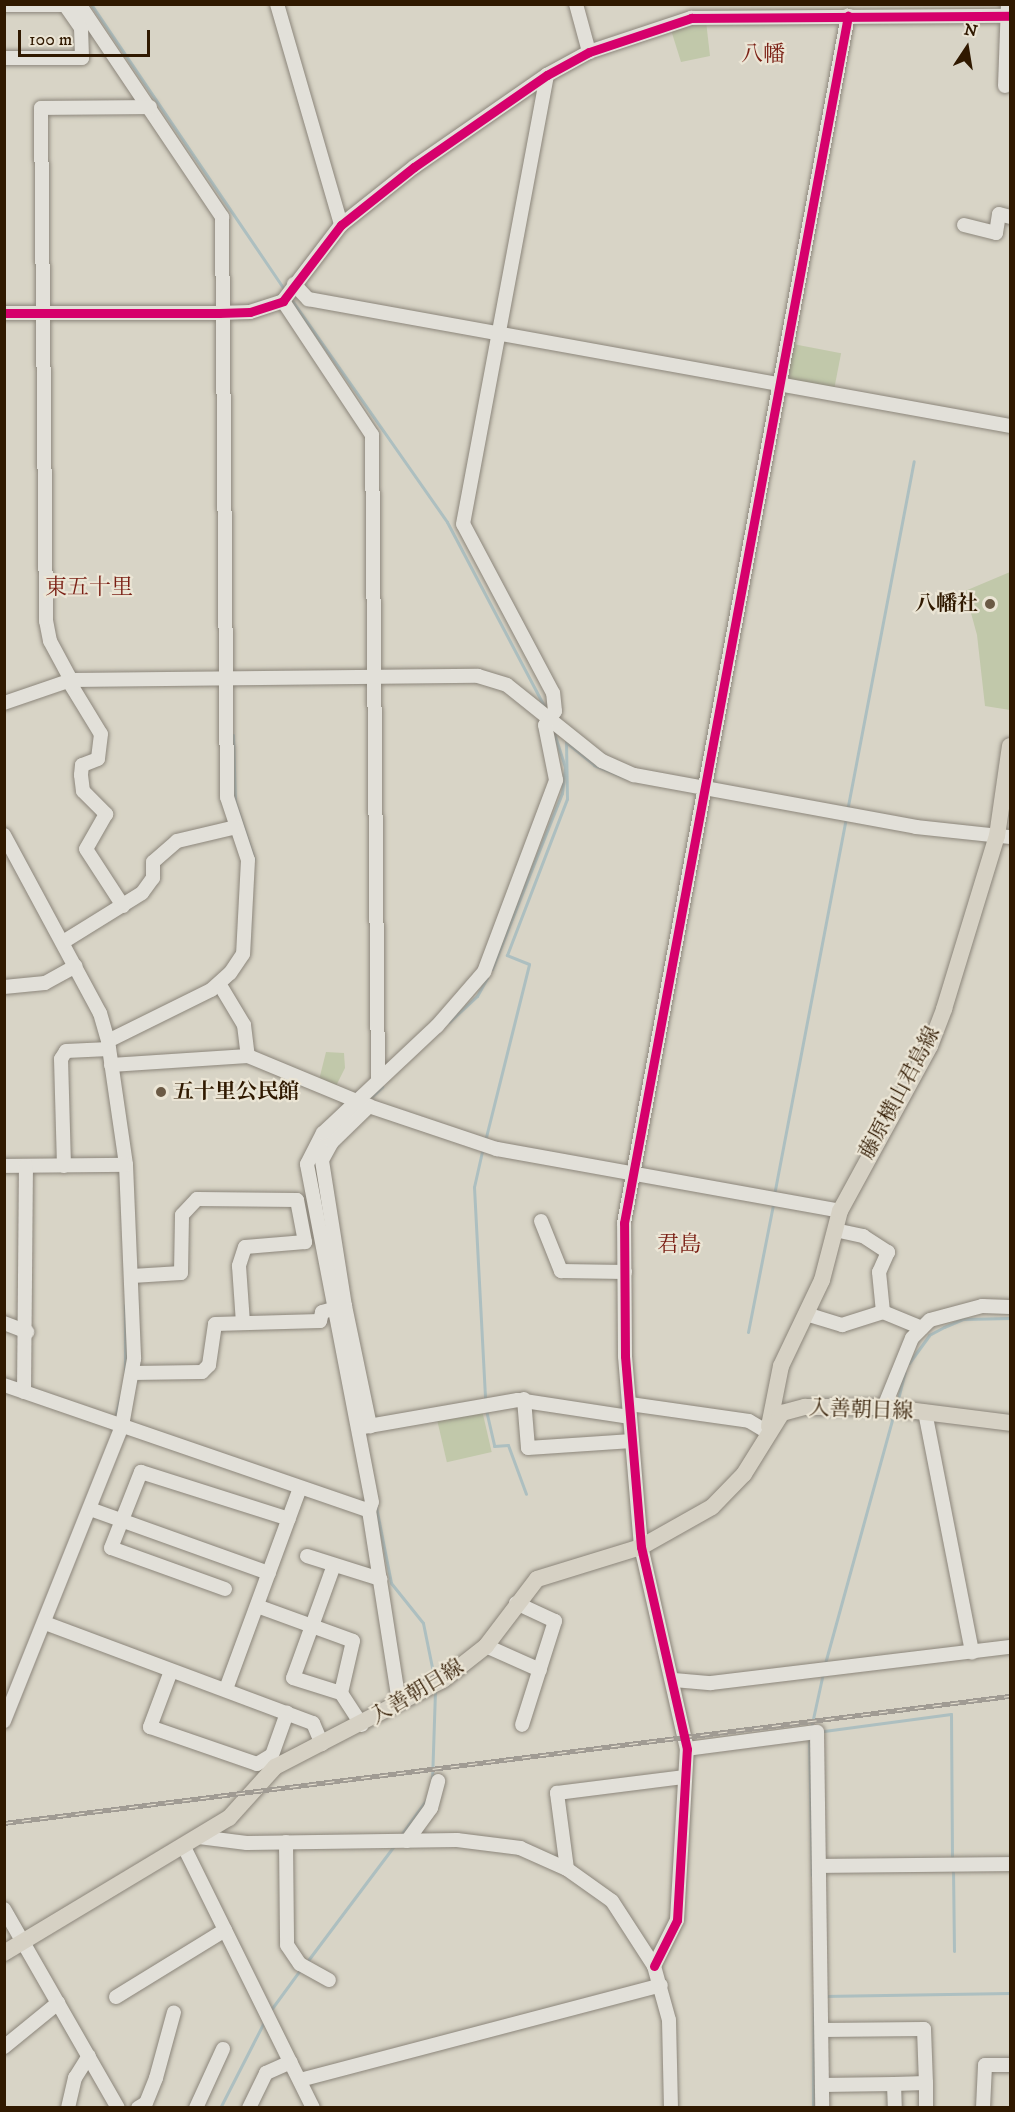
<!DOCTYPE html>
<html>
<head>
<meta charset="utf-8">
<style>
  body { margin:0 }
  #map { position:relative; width:1015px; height:2112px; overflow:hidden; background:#d8d4c6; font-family:"IM FELL DW Pica","Noto Serif JP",serif }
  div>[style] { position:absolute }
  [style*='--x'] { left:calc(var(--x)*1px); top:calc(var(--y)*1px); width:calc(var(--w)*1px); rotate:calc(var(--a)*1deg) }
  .green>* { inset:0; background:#c1c8aa; transform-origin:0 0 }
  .stream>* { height:3px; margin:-1.5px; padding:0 1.5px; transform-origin:1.5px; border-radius:1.5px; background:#adbfc0 }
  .roads { filter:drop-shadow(0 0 2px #8c867b) drop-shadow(0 0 2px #8c867b) }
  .minor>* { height:14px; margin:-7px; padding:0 7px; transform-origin:7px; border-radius:7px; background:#e2e0d9 }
  .major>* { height:16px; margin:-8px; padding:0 8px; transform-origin:8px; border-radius:8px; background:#d6d1c4 }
  .rail>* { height:5px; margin-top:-2.5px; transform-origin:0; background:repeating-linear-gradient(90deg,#ebe5d5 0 9px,#a09b93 0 18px); box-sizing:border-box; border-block:2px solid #a09b93 }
  .cycleway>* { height:9px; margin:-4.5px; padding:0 4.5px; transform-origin:4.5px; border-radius:4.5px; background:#d6006c }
  .dots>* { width:16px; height:16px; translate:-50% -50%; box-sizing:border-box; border:3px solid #ebe5d5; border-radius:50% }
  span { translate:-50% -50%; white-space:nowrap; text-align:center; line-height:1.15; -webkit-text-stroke:4.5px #ebe5d5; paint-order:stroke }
  .poi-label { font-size:21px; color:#301900; font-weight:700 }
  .right { translate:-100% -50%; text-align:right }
  .left { translate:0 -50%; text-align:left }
  .street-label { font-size:21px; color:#301900 }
  .neighbourhood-label { font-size:22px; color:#7a1f14 }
  .frame { position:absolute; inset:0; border:6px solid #301900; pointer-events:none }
  .north { position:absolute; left:937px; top:18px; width:60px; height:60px; -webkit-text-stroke:4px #ebe5d5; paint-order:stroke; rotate:12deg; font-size:16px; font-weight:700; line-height:24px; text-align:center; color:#301900 }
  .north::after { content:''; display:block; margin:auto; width:21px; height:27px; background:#301900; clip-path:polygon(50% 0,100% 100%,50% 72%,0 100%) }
  .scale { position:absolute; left:18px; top:30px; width:132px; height:27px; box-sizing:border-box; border:3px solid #301900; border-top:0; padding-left:8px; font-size:18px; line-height:21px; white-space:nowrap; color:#301900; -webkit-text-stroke:4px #ebe5d5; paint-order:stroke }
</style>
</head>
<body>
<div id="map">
  <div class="green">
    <i style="clip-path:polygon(706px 21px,710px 56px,681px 62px,671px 30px)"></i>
    <i style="left:793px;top:344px;width:49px;height:41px;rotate:11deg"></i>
    <i style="clip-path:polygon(1010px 572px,1010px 710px,985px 706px,977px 635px,965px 591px)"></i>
    <i style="clip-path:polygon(326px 1052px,344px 1053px,345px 1068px,335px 1088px,319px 1080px)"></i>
    <i style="left:482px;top:1410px;width:43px;height:46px;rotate:77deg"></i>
  </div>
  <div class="stream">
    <i style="--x:91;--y:4;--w:346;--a:55.9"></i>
    <i style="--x:291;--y:299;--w:272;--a:55"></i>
    <i style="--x:447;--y:522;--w:212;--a:62.2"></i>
    <i style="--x:233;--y:735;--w:67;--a:88.3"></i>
    <i style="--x:235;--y:802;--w:60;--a:71.6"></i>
    <i style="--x:847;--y:811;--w:356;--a:-79.2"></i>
    <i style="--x:492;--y:969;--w:189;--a:-68.3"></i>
    <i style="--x:562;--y:793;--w:26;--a:-83"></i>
    <i style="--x:565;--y:767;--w:42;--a:-108"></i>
    <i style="--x:449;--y:1022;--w:38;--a:-43"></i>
    <i style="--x:477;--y:996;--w:21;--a:-61"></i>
    <i style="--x:367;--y:1101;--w:21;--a:-43"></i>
    <i style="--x:485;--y:1141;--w:182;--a:-76"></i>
    <i style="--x:529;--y:964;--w:24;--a:-158"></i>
    <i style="--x:507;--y:955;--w:167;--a:-69"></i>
    <i style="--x:567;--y:799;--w:57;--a:-91"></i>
    <i style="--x:566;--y:742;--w:36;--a:39"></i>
    <i style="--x:594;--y:765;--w:35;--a:22"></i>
    <i style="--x:483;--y:1147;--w:41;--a:102.7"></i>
    <i style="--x:474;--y:1187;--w:213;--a:87"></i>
    <i style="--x:315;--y:1162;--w:23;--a:83"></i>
    <i style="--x:774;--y:1195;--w:384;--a:-79.2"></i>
    <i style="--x:748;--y:1332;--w:130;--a:-78.9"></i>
    <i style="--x:909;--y:1363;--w:34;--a:-54"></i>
    <i style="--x:929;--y:1335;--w:17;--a:-28"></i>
    <i style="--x:944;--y:1327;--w:21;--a:-23"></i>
    <i style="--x:963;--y:1319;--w:47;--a:-1.2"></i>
    <i style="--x:125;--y:1374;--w:69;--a:-90"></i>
    <i style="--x:897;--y:1403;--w:32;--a:-76"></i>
    <i style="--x:486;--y:1410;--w:37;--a:77"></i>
    <i style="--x:494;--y:1446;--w:14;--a:-4"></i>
    <i style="--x:508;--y:1445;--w:52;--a:69.8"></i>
    <i style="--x:115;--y:1418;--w:21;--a:-76"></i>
    <i style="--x:376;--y:1507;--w:77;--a:78.8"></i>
    <i style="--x:391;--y:1583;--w:51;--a:51.3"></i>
    <i style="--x:423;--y:1623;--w:55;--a:78.5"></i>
    <i style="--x:824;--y:1667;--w:263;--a:-74.6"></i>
    <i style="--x:811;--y:1728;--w:56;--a:-77.7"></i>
    <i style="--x:824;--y:1731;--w:128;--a:-7.6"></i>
    <i style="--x:951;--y:1714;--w:146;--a:89.6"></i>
    <i style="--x:809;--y:1737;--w:138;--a:88.8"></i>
    <i style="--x:432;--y:1781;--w:91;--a:-88.1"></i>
    <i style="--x:401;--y:1835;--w:44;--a:-54.2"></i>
    <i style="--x:953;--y:1869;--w:82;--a:89.3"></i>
    <i style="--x:306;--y:1963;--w:146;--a:-53.1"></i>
    <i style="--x:823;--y:1996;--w:187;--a:-0.9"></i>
    <i style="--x:270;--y:2011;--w:51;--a:-53.8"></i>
    <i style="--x:220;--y:2108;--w:97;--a:-62.9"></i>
    <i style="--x:813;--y:2108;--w:113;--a:-89.5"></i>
  </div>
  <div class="roads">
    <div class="minor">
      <i style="--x:79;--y:4;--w:257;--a:56.1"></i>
      <i style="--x:222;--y:217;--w:580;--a:89.51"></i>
      <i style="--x:227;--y:797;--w:66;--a:71.6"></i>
      <i style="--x:248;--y:860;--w:94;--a:93"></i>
      <i style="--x:243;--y:954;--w:23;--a:124"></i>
      <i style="--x:230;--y:973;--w:25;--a:138"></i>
      <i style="--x:211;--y:990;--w:115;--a:153.7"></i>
      <i style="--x:277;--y:4;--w:230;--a:73.8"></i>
      <i style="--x:576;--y:4;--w:50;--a:74.8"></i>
      <i style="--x:4;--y:5;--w:61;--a:0"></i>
      <i style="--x:65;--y:5;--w:28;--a:55"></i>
      <i style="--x:81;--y:28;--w:30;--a:88"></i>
      <i style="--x:82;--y:58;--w:78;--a:180"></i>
      <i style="--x:1005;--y:86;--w:82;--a:-87.9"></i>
      <i style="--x:964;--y:225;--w:33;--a:14"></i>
      <i style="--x:996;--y:233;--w:19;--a:-81"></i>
      <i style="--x:999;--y:214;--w:11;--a:15"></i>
      <i style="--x:294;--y:284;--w:21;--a:47"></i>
      <i style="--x:308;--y:299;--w:713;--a:10.25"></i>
      <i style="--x:283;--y:301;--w:161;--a:56.4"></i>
      <i style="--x:372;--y:435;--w:645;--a:89.47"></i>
      <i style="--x:4;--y:313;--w:215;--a:0"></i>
      <i style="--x:219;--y:313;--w:31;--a:-2"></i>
      <i style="--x:250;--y:312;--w:35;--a:-18"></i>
      <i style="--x:283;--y:301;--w:96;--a:-52.7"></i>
      <i style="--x:341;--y:225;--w:93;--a:-38.5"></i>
      <i style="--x:414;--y:167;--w:162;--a:-34.7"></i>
      <i style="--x:547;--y:75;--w:48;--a:-28.7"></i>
      <i style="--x:589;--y:52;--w:108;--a:-18.4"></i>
      <i style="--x:691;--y:18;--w:319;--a:-0.4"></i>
      <i style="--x:68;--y:680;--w:63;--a:58.6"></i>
      <i style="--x:101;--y:734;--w:25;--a:97"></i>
      <i style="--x:98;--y:759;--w:17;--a:159"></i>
      <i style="--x:82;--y:765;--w:10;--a:96"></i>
      <i style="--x:81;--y:775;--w:16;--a:83"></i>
      <i style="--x:83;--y:791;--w:33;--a:45"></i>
      <i style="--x:106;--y:814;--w:40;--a:119.7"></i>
      <i style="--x:86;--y:849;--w:68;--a:57"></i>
      <i style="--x:71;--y:680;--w:44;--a:-118.3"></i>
      <i style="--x:50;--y:641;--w:20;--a:-101"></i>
      <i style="--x:46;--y:621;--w:513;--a:-90.56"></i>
      <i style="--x:41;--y:108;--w:109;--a:-0.5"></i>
      <i style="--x:4;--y:703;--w:71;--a:-18.9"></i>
      <i style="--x:71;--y:680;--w:407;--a:-0.6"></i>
      <i style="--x:478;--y:676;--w:30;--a:17"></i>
      <i style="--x:507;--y:685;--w:122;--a:38.7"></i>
      <i style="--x:602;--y:761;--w:35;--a:24"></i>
      <i style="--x:634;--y:775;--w:287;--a:10.4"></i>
      <i style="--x:916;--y:827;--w:95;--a:6.1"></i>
      <i style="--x:4;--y:835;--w:202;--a:61.7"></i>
      <i style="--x:100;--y:1013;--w:29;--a:74"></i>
      <i style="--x:108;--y:1041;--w:125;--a:81.7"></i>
      <i style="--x:126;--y:1165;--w:194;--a:87.6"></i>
      <i style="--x:134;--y:1359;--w:68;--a:100.2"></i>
      <i style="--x:122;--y:1426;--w:318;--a:111.8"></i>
      <i style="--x:63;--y:942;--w:93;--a:-31.8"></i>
      <i style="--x:142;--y:893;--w:19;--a:-54"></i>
      <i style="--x:153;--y:878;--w:16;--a:-90"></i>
      <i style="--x:153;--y:862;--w:32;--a:-41"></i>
      <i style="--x:177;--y:841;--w:61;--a:-13.3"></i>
      <i style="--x:220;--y:985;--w:47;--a:59"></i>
      <i style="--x:244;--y:1025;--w:31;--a:83"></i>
      <i style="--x:4;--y:987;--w:41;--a:-5.6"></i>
      <i style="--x:45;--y:983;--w:35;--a:-29"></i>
      <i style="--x:111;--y:1065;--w:137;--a:-3.8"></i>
      <i style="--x:248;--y:1056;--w:131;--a:22.5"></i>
      <i style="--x:369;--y:1106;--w:135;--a:18.6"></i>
      <i style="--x:497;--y:1149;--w:349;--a:10.2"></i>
      <i style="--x:4;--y:1166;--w:122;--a:-0.5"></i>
      <i style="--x:64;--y:1166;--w:107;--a:-91.6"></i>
      <i style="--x:61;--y:1059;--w:9;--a:-58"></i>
      <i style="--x:66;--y:1051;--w:43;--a:-2.7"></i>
      <i style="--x:541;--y:1221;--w:54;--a:68.2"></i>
      <i style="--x:561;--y:1271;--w:64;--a:0.9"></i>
      <i style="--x:835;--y:1230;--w:29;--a:12"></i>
      <i style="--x:863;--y:1236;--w:30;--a:33"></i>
      <i style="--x:888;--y:1252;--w:22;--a:114"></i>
      <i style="--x:879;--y:1272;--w:40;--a:84.3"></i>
      <i style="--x:132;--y:1276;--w:49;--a:-3.5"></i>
      <i style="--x:181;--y:1273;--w:58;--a:-89"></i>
      <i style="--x:182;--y:1215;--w:22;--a:-47"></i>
      <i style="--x:197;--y:1199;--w:100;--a:0.6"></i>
      <i style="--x:297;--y:1200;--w:43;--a:79.2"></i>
      <i style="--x:305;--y:1242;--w:60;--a:175.2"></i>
      <i style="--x:245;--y:1247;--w:20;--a:108"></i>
      <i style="--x:239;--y:1266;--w:57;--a:86"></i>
      <i style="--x:345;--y:1306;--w:148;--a:-99"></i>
      <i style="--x:322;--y:1160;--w:21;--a:-61"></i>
      <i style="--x:332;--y:1142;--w:52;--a:-44.2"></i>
      <i style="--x:806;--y:1314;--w:38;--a:17"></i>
      <i style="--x:842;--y:1325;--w:43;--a:-17.6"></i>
      <i style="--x:883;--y:1312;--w:42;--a:22.3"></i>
      <i style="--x:4;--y:1323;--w:25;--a:21"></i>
      <i style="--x:132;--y:1373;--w:70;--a:-0.8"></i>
      <i style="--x:202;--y:1372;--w:10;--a:-45"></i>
      <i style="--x:209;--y:1365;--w:41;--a:-81.7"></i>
      <i style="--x:215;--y:1324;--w:105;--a:-1.6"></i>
      <i style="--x:320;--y:1321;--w:9;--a:-77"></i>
      <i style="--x:322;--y:1312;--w:24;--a:-15"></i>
      <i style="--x:345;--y:1306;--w:123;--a:78.2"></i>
      <i style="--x:4;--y:1385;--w:386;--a:19"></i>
      <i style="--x:24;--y:1392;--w:226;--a:-89.5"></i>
      <i style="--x:524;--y:1399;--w:49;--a:85.3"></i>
      <i style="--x:528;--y:1448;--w:104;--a:-3.9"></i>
      <i style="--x:630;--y:1404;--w:120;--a:8.1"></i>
      <i style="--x:749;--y:1421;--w:21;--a:31"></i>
      <i style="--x:884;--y:1407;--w:74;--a:-67.9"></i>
      <i style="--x:912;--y:1338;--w:25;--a:-45"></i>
      <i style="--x:930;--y:1320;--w:54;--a:-15.1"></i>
      <i style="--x:982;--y:1306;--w:28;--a:2"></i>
      <i style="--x:925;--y:1412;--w:245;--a:78.9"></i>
      <i style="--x:363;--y:1427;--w:157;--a:-9.9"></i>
      <i style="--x:518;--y:1400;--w:112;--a:8.7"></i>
      <i style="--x:90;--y:1509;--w:190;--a:19.7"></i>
      <i style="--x:307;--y:1556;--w:77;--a:17.5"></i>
      <i style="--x:334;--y:1565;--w:120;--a:109.9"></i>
      <i style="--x:293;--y:1678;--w:50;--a:17.4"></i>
      <i style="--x:341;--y:1693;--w:38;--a:57"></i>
      <i style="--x:225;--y:1589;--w:121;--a:-160.2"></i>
      <i style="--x:111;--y:1548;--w:82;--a:-68.5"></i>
      <i style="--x:141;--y:1472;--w:155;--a:17.6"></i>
      <i style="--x:516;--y:1603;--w:43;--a:24.8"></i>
      <i style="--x:555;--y:1621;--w:109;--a:107.6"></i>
      <i style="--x:257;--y:1606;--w:102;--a:20"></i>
      <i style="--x:353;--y:1641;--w:53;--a:103"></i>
      <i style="--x:45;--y:1623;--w:286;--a:20.5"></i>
      <i style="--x:313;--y:1723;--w:23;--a:67"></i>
      <i style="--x:486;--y:1646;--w:59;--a:24"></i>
      <i style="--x:171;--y:1671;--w:60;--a:110.6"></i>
      <i style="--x:150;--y:1727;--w:113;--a:19.1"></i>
      <i style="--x:257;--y:1764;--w:17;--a:-31"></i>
      <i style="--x:272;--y:1755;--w:45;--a:-70.3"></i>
      <i style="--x:674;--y:1680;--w:37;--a:5"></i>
      <i style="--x:711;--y:1683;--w:301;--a:-6.9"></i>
      <i style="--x:226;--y:1689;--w:214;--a:-69.8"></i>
      <i style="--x:399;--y:1702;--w:193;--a:-98.9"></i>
      <i style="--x:369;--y:1511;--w:9;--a:-72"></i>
      <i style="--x:372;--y:1502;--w:344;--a:-100.9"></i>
      <i style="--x:307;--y:1164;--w:35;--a:-63"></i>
      <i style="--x:323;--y:1133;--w:156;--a:-43.2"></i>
      <i style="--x:437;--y:1026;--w:72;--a:-49"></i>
      <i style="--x:484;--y:972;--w:205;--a:-69.4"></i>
      <i style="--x:556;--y:780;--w:56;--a:-101.3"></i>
      <i style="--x:545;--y:725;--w:17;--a:-54"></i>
      <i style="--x:555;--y:711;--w:18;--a:-96"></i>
      <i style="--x:553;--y:693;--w:191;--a:-118"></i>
      <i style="--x:463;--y:524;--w:457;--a:-79.4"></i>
      <i style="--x:687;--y:1749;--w:131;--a:-7.5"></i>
      <i style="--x:817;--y:1732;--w:376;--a:89.2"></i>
      <i style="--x:199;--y:1837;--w:48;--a:7.1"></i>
      <i style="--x:247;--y:1843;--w:210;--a:-0.8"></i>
      <i style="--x:457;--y:1840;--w:64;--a:7.2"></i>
      <i style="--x:520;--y:1848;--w:51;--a:24.1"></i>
      <i style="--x:567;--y:1869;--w:55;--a:35.4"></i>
      <i style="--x:612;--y:1901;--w:77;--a:57.1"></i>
      <i style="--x:654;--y:1966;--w:56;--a:74.5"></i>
      <i style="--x:669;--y:2020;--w:88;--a:88.7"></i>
      <i style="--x:407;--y:1841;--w:41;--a:-54"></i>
      <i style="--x:431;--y:1808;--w:28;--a:-75"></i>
      <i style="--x:286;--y:1842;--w:103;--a:89.4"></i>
      <i style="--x:287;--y:1945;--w:23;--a:56"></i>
      <i style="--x:300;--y:1964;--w:33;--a:29"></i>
      <i style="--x:183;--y:1845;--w:293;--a:63.7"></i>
      <i style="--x:821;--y:1866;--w:189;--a:-0.6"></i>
      <i style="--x:567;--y:1869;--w:77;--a:-97.5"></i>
      <i style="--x:557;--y:1793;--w:127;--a:-7.2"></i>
      <i style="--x:4;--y:1909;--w:229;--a:60.2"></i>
      <i style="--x:654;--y:1966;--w:51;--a:-63.4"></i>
      <i style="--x:677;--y:1920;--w:171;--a:-86.7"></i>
      <i style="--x:687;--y:1749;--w:207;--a:-102.8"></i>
      <i style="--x:641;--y:1547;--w:192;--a:-94.8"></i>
      <i style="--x:625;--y:1356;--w:133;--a:-90.4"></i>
      <i style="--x:624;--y:1223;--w:1228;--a:-79.49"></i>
      <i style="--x:116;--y:1997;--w:128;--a:-31.6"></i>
      <i style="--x:822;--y:2030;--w:102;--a:-0.6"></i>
      <i style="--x:924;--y:2029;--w:54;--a:87.9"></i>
      <i style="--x:4;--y:2047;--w:70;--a:-39.2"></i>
      <i style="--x:300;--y:2080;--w:373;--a:-14.7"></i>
      <i style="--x:894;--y:2084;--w:32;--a:-2"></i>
      <i style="--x:926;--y:2083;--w:25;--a:90"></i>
      <i style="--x:822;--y:2085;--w:72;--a:-0.8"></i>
      <i style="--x:894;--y:2084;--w:24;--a:88"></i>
      <i style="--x:68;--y:2108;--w:31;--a:-77"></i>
      <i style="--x:75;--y:2078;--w:26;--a:-58"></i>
      <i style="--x:138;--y:2108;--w:9;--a:-32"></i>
      <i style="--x:146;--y:2103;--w:27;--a:-68"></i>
      <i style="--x:156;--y:2078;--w:68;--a:-74.7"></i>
      <i style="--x:196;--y:2108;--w:65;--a:-65.4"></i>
      <i style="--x:249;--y:2108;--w:39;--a:-64"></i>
      <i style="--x:266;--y:2073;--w:27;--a:-24"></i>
      <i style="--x:983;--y:2108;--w:43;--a:-87.3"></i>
      <i style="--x:985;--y:2065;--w:25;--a:0"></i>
    </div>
    <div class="major">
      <i style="--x:769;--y:1426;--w:61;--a:-78.7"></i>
      <i style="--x:781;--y:1366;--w:95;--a:-64.5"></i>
      <i style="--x:822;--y:1280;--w:71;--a:-75.4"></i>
      <i style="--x:840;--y:1211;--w:188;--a:-61.4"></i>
      <i style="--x:930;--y:1046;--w:40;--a:-69"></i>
      <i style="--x:944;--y:1009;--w:181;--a:-73"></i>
      <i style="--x:997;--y:836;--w:91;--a:-81.8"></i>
      <i style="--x:4;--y:1953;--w:262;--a:-31"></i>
      <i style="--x:229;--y:1818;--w:69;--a:-48"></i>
      <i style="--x:275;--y:1767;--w:189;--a:-27.4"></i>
      <i style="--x:443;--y:1680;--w:55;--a:-38.3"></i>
      <i style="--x:486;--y:1646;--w:84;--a:-52.7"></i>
      <i style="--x:537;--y:1579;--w:109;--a:-17.1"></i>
      <i style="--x:641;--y:1547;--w:81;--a:-29.4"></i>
      <i style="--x:712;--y:1507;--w:46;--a:-45.9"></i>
      <i style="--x:744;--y:1474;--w:72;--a:-58.1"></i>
      <i style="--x:782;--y:1413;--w:24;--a:-15"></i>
      <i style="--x:805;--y:1407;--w:79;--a:0"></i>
      <i style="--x:884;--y:1407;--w:127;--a:7.2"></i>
    </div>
  </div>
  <div class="rail">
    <i style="--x:4;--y:1823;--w:1014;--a:-7.2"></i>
  </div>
  <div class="cycleway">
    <i style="--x:4;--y:313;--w:215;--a:0"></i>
    <i style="--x:219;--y:313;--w:31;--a:-2"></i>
    <i style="--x:250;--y:312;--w:35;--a:-18"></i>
    <i style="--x:283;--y:301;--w:96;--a:-52.7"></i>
    <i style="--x:341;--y:225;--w:93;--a:-38.5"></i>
    <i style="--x:414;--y:167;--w:162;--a:-34.7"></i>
    <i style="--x:547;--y:75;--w:48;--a:-28.7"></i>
    <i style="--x:589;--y:52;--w:108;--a:-18.4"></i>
    <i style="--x:691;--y:18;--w:319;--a:-0.4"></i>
    <i style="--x:654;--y:1966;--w:51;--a:-63.4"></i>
    <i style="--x:677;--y:1920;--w:171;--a:-86.7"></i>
    <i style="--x:687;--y:1749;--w:207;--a:-102.8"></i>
    <i style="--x:641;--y:1547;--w:192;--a:-94.8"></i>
    <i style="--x:625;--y:1356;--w:133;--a:-90.4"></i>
    <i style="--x:624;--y:1223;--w:1228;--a:-79.49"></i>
  </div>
  <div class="dots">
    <i style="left:990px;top:604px;background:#6b5a45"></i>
    <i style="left:161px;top:1092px;background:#6b5a45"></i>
  </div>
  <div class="poi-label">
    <span class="right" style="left:978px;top:604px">八幡社</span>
    <span class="left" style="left:173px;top:1092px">五十里公民館</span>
  </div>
  <div class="street-label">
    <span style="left:900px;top:1093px;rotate:-62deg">藤原横山君島線</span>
    <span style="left:861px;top:1410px;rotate:2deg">入善朝日線</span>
    <span style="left:417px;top:1692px;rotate:-31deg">入善朝日線</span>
  </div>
  <div class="neighbourhood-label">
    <span style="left:763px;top:55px">八幡</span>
    <span style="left:89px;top:588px">東五十里</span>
    <span style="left:679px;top:1245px">君島</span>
  </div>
  <div class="frame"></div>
  <div class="north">N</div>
  <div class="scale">100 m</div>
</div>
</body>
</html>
